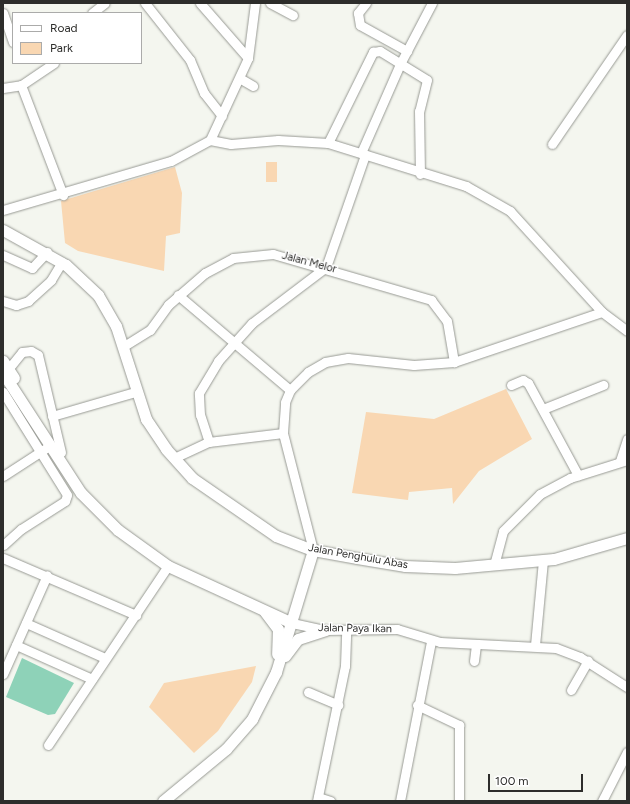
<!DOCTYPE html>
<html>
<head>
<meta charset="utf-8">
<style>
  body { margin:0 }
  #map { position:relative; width:630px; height:804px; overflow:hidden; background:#f4f6ef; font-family:Figtree,sans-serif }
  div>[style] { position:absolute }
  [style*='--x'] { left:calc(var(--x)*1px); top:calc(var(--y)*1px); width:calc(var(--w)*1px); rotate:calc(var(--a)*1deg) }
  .green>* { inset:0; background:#f9d7b2; transform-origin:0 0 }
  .water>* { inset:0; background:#8ed2b8 }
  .roads { filter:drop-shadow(0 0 1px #989a94) drop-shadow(0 0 1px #989a94) }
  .minor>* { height:9px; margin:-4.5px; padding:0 4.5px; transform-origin:4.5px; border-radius:4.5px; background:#fff }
  .major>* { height:11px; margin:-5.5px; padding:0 5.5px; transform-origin:5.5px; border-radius:5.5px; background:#fff }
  span { translate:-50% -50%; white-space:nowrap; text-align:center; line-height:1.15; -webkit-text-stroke:3px #fff; paint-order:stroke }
  .street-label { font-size:11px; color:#2d2d2b }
  .frame { position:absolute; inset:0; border:4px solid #2d2d2b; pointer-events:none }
  .legend { position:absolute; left:12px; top:12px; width:130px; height:52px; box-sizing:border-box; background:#fff; border:1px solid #ababaa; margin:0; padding:5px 7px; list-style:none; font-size:12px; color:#2d2d2b }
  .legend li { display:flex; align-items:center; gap:8px; height:20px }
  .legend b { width:20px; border:1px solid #ababaa }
  .scale { position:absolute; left:488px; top:774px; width:95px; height:18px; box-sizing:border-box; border:2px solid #2d2d2b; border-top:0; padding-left:5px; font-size:12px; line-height:14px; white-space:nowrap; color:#2d2d2b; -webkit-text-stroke:3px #fff; paint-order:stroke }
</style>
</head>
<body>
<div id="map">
  <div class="green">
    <i style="left:266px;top:162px;width:11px;height:20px"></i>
    <i style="clip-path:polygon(175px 167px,182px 193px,180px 233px,166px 236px,164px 271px,78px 251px,65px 243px,61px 201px)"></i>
    <i style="clip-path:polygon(506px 389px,532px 439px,479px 471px,453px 504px,452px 488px,409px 492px,408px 500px,352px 493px,366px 412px,434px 419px)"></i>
    <i style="clip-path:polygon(256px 666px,252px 682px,218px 731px,194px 753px,149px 707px,164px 683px)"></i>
  </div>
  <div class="water">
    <i style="clip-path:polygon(22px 658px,74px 683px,55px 714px,48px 715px,6px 697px)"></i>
  </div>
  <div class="roads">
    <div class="minor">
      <i style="--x:145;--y:3;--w:73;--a:51.7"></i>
      <i style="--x:190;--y:60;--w:36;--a:67"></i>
      <i style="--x:204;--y:93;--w:29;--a:52"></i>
      <i style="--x:200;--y:3;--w:73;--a:48.9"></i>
      <i style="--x:270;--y:3;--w:26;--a:28"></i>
      <i style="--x:366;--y:3;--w:13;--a:129"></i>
      <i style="--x:358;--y:13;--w:12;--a:81"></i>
      <i style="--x:360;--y:25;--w:54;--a:29"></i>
      <i style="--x:3;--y:13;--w:31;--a:71"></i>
      <i style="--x:92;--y:13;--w:16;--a:-38"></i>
      <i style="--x:54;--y:63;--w:40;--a:146"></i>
      <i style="--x:21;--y:85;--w:118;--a:69.1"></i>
      <i style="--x:241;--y:79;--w:14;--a:30"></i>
      <i style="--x:3;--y:88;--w:18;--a:-9"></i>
      <i style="--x:210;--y:140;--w:90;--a:-65.1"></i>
      <i style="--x:248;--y:58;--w:55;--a:-82.7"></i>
      <i style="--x:328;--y:143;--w:102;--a:-63.7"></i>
      <i style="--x:373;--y:52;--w:7;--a:-8"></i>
      <i style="--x:380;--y:51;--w:55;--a:31.7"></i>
      <i style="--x:427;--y:80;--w:32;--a:104"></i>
      <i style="--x:419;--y:111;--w:63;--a:89.1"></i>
      <i style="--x:552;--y:144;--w:132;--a:-55.5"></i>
      <i style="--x:361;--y:153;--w:97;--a:-66.3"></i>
      <i style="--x:400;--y:64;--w:69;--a:-62.3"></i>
      <i style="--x:3;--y:210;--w:175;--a:-16.3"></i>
      <i style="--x:171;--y:161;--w:44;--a:-28.3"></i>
      <i style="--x:210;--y:140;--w:21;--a:11"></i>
      <i style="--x:231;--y:144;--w:47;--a:-4.9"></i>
      <i style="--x:278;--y:140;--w:50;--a:3.4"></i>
      <i style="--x:328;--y:143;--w:145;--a:17.3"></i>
      <i style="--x:466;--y:186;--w:51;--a:29.6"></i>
      <i style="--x:510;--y:211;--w:137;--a:47.7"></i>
      <i style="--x:602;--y:312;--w:31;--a:37"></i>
      <i style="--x:3;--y:255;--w:32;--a:24"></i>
      <i style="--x:32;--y:268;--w:22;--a:-47"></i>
      <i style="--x:178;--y:295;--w:147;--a:40.3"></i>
      <i style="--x:3;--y:301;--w:14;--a:17"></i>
      <i style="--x:16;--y:305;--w:13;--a:-18"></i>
      <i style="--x:28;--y:301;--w:31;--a:-42"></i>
      <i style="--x:51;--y:280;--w:21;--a:-59"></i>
      <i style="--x:124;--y:346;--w:31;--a:-32"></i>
      <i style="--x:150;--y:330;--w:31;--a:-54"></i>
      <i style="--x:168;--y:305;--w:49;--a:-40.9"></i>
      <i style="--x:205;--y:273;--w:32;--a:-28"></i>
      <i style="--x:233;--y:258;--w:40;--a:-5.7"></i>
      <i style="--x:273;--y:254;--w:165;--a:16.2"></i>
      <i style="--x:431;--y:300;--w:26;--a:53"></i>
      <i style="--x:447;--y:321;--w:42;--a:80.3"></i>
      <i style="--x:5;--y:373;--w:27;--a:-51"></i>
      <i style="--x:22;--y:352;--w:9;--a:-6"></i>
      <i style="--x:31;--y:351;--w:8;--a:30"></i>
      <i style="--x:38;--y:355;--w:100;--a:76.7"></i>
      <i style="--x:511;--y:385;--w:13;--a:-23"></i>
      <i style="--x:523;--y:380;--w:6;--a:31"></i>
      <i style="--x:528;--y:383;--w:105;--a:61.5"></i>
      <i style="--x:3;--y:392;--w:121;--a:58.1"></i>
      <i style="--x:67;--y:495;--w:6;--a:108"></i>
      <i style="--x:65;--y:501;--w:52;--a:147.5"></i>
      <i style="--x:21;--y:529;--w:24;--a:138"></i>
      <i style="--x:543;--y:409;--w:65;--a:-21.8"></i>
      <i style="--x:52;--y:416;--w:86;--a:-16.1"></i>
      <i style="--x:283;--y:433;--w:75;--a:173.1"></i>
      <i style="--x:209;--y:442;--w:28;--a:-108"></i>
      <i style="--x:200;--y:415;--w:22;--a:-93"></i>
      <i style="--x:199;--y:393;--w:37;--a:-59"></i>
      <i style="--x:218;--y:361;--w:51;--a:-48.2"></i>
      <i style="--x:252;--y:323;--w:93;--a:-37.1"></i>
      <i style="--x:326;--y:267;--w:119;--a:-70.8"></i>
      <i style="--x:174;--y:458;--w:38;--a:-25"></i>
      <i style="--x:620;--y:461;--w:23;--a:-72"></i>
      <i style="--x:3;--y:476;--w:51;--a:-33.1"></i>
      <i style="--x:313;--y:550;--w:121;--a:-104.4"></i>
      <i style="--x:283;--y:433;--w:31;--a:-86"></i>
      <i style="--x:285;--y:402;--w:13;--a:-67"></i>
      <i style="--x:290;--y:390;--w:25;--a:-45"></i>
      <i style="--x:308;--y:372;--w:20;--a:-30"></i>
      <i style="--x:325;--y:362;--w:23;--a:-10"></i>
      <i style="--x:348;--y:358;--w:66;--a:6.1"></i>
      <i style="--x:414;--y:365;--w:40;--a:-4.3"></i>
      <i style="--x:454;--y:362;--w:156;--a:-18.7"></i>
      <i style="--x:3;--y:558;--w:145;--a:23.2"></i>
      <i style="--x:494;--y:565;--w:35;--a:-75"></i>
      <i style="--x:503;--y:531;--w:52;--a:-45"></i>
      <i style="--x:540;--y:494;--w:34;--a:-28"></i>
      <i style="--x:570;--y:478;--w:60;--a:-17.5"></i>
      <i style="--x:26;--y:623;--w:86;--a:23.9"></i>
      <i style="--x:292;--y:623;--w:35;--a:12"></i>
      <i style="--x:326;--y:630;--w:71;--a:-0.8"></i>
      <i style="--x:397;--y:629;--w:45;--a:16.8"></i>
      <i style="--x:440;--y:642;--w:116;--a:3"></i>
      <i style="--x:556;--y:648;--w:26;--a:21"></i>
      <i style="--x:580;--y:657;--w:56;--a:32.6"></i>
      <i style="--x:16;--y:645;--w:83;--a:24.1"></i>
      <i style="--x:535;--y:645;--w:85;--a:-84.6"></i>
      <i style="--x:474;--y:661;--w:17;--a:-83"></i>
      <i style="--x:3;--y:674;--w:108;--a:-66"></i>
      <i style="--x:571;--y:690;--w:34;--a:-60"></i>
      <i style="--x:308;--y:692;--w:33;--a:23"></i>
      <i style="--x:417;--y:705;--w:47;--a:25.5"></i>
      <i style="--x:459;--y:725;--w:76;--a:90"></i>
      <i style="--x:48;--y:745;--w:216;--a:-56.2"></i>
      <i style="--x:318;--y:797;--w:13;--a:18"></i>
      <i style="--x:317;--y:801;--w:138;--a:-78.3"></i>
      <i style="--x:345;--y:666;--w:35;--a:-88"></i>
      <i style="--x:400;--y:801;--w:163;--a:-79"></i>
      <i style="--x:602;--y:801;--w:55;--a:-63"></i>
    </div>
    <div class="major">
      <i style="--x:3;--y:230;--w:72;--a:29.1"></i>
      <i style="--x:66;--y:265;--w:44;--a:43.2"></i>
      <i style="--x:98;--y:295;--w:36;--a:60"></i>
      <i style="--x:116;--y:326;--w:98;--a:72.1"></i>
      <i style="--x:146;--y:419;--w:36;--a:56"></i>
      <i style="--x:166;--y:449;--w:39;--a:48"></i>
      <i style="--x:192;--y:478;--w:102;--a:34.6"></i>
      <i style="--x:276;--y:536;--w:40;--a:21"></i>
      <i style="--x:313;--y:550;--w:45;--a:10.3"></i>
      <i style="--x:357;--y:558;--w:49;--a:9.5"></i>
      <i style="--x:405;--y:566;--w:50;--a:2.3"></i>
      <i style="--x:455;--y:568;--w:99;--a:-5.2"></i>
      <i style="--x:554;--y:559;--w:76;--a:-16"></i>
      <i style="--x:3;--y:361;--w:20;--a:57"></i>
      <i style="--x:3;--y:373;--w:143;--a:57"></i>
      <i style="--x:81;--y:493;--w:52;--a:45"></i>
      <i style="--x:118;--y:530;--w:62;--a:35.8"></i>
      <i style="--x:168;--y:566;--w:136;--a:24.7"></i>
      <i style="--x:265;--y:612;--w:21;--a:53"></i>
      <i style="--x:278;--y:629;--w:25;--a:92"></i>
      <i style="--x:285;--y:656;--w:21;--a:-53"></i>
      <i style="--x:298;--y:639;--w:29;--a:-18"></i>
      <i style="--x:163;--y:801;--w:82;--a:-39.5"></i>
      <i style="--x:226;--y:749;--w:40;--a:-49"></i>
      <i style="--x:252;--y:719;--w:53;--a:-62.9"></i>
      <i style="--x:276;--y:672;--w:127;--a:-73.1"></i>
    </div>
  </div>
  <div class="street-label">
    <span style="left:309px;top:263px;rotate:15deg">Jalan Melor</span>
    <span style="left:358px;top:557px;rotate:10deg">Jalan Penghulu Abas</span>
    <span style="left:355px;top:629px;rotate:1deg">Jalan Paya Ikan</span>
  </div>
  <div class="frame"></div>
  <ul class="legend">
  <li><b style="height:5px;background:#fff"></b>Road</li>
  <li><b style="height:11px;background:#f9d7b2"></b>Park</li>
  </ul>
  <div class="scale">100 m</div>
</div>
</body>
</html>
